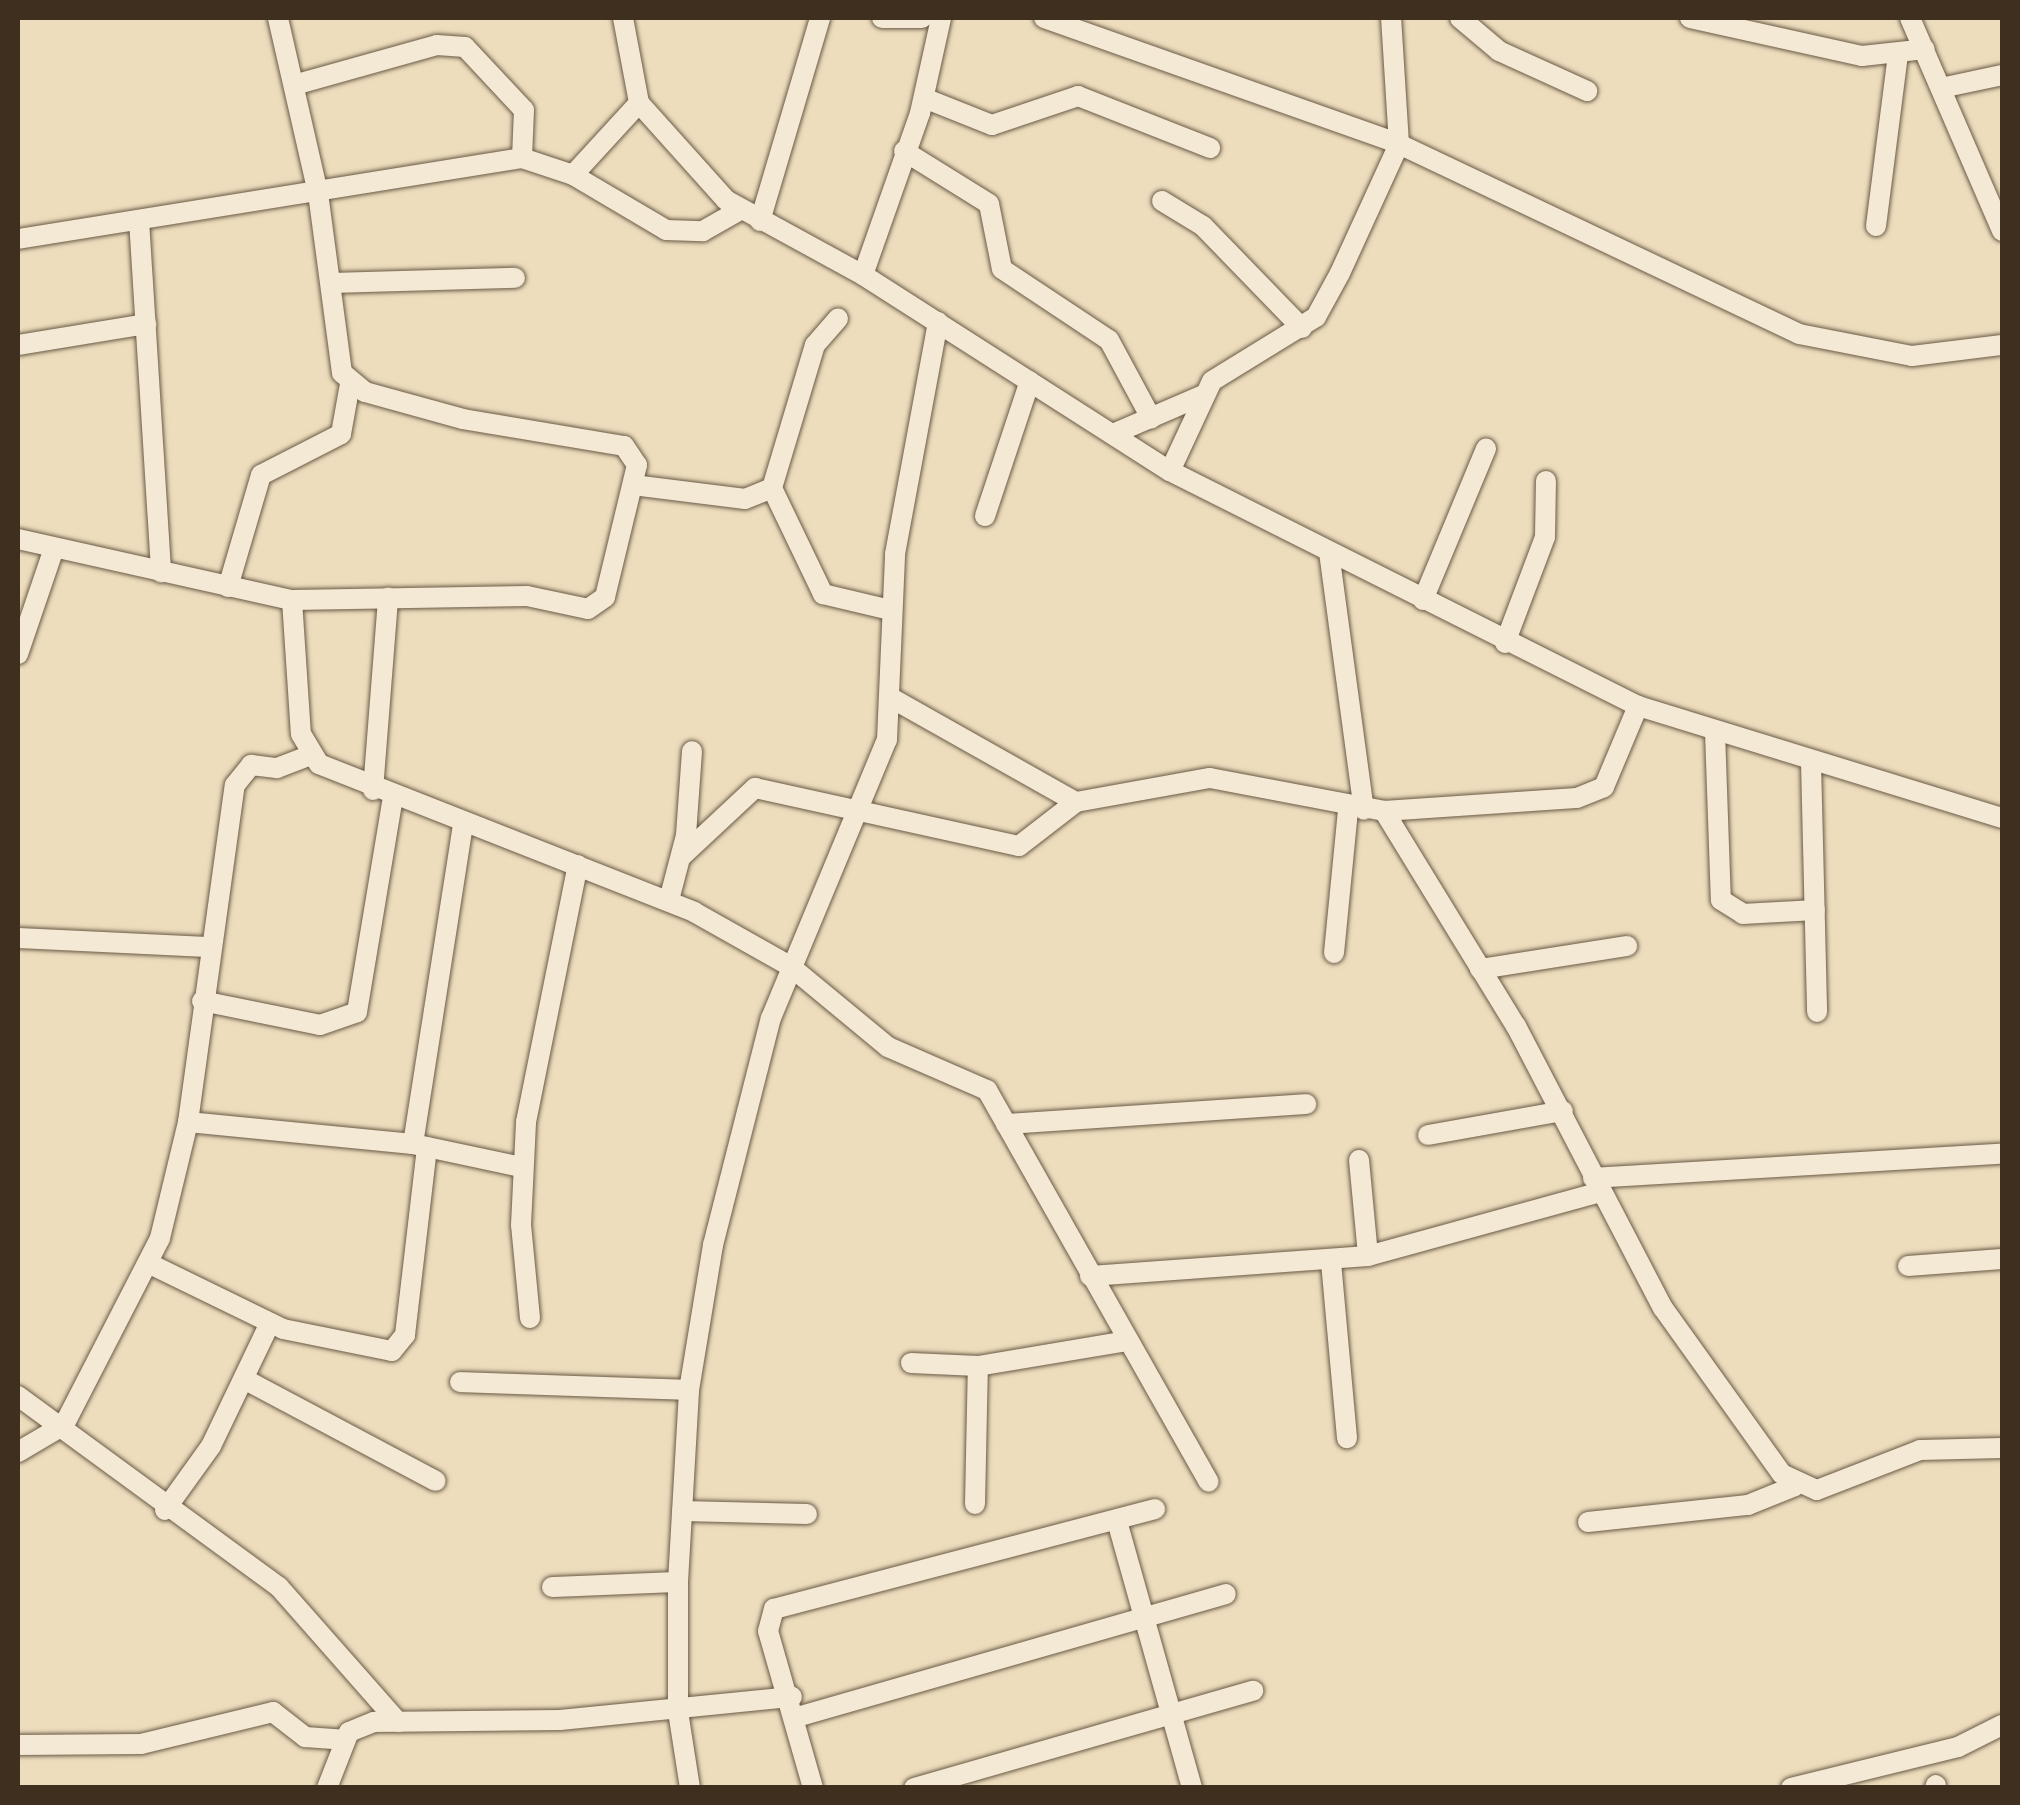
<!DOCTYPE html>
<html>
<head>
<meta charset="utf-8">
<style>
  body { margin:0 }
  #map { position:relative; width:2020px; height:1805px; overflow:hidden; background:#edddbd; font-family:"Old Standard TT",serif }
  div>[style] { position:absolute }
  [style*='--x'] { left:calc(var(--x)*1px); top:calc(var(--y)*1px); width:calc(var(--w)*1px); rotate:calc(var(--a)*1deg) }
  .roads { filter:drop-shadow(0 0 2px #6a5a46) drop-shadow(0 0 2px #6a5a46) }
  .minor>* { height:20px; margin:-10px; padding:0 10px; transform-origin:10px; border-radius:10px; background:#f3e9d4 }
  span { translate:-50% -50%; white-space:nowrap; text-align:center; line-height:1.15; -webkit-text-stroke:8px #f3e9d4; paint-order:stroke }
  .frame { position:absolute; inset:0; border:20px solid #3e2f1e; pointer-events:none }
</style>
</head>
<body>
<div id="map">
  <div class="roads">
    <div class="minor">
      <i style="--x:623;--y:18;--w:86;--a:79.3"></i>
      <i style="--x:639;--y:103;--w:130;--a:48.1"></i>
      <i style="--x:726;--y:200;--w:156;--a:28.7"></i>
      <i style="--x:863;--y:275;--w:364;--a:32.6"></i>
      <i style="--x:1170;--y:471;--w:524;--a:26.66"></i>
      <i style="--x:1638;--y:706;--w:381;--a:17.1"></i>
      <i style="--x:882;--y:18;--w:40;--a:0"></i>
      <i style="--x:1044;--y:18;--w:377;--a:19.5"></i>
      <i style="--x:1399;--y:144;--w:443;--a:25.4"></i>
      <i style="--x:1799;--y:334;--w:115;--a:11"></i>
      <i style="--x:1912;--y:356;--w:91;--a:-7"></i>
      <i style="--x:1460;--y:18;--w:51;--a:40.2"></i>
      <i style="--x:1499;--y:51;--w:97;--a:24.4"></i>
      <i style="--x:1690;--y:18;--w:176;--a:12.5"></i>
      <i style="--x:1862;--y:56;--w:63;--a:-6.3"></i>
      <i style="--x:1910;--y:18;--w:232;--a:66.6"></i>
      <i style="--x:294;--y:85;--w:148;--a:-15.6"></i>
      <i style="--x:437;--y:45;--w:28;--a:4"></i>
      <i style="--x:465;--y:47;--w:86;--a:46.9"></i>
      <i style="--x:524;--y:110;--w:48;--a:92.4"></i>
      <i style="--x:1941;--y:88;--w:62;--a:-12"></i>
      <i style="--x:924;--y:98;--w:73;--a:21.7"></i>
      <i style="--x:992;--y:125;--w:91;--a:-18.6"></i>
      <i style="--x:1078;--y:96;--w:142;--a:21.5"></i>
      <i style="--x:904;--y:151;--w:100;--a:31.9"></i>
      <i style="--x:989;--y:204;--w:66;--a:78.7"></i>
      <i style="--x:1002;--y:269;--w:128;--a:33.6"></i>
      <i style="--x:1109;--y:340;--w:89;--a:61.7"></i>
      <i style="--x:573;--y:175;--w:98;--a:-47.5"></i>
      <i style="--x:1162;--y:201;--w:48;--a:31.4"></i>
      <i style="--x:1203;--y:226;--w:142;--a:45.9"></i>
      <i style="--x:139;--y:220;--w:353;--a:86.4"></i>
      <i style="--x:760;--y:221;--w:212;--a:-73.5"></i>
      <i style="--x:1876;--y:226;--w:173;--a:-82.7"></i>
      <i style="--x:18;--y:239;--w:510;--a:-9.13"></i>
      <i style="--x:522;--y:158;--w:54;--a:18.4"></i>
      <i style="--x:573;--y:175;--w:108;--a:30.6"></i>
      <i style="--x:666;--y:230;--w:37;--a:2"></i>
      <i style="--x:703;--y:231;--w:43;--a:-29.6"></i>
      <i style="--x:863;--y:275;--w:172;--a:-70.6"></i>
      <i style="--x:920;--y:113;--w:97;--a:-77.5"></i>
      <i style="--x:332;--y:283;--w:183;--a:-1.6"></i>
      <i style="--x:18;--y:345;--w:130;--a:-9.3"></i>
      <i style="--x:1113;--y:434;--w:98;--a:-23.4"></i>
      <i style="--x:1170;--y:471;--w:99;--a:-65"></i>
      <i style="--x:1212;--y:381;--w:122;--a:-31.6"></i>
      <i style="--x:1316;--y:317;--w:50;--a:-61.4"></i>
      <i style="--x:1340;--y:273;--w:142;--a:-65.4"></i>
      <i style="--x:1399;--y:144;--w:126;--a:-93.6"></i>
      <i style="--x:633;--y:485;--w:113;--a:7.1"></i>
      <i style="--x:745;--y:499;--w:29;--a:-22"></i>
      <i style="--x:772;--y:488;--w:149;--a:-73.3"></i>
      <i style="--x:815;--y:345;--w:35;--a:-49"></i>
      <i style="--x:772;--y:488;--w:118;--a:64.3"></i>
      <i style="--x:823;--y:594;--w:69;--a:13.4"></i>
      <i style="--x:985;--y:516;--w:142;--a:-71.6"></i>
      <i style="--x:18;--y:539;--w:281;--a:12.6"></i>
      <i style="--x:292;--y:600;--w:235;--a:-1"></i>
      <i style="--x:527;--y:596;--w:62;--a:12"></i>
      <i style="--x:588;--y:609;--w:21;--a:-35"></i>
      <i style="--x:605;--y:597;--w:136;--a:-76.4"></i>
      <i style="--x:637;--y:465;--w:23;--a:-124"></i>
      <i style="--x:624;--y:446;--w:163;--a:-170.5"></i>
      <i style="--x:463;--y:419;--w:102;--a:-164.6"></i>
      <i style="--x:365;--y:392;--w:30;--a:-140"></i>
      <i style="--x:342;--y:373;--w:182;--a:-97.6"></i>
      <i style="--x:318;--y:193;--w:180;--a:-102.9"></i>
      <i style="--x:1329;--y:552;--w:260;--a:82.3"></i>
      <i style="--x:228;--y:587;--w:117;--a:-73.6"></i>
      <i style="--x:261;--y:475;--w:90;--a:-27.1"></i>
      <i style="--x:341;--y:434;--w:51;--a:-79.8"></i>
      <i style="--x:292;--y:600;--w:134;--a:86.2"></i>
      <i style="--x:301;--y:734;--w:35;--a:59"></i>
      <i style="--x:319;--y:764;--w:403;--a:21.5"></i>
      <i style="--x:694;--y:912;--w:110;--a:29.4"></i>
      <i style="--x:790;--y:966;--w:127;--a:39.6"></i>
      <i style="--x:888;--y:1047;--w:108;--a:23.5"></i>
      <i style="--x:987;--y:1090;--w:450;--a:60.5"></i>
      <i style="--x:1423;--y:600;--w:164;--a:-67.4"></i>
      <i style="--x:1505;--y:643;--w:113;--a:-69.3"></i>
      <i style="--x:1545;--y:537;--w:56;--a:-89"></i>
      <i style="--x:18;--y:654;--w:112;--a:-71.2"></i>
      <i style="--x:893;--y:699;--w:210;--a:29.4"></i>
      <i style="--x:1715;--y:732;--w:168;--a:88"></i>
      <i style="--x:1721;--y:900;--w:26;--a:32"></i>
      <i style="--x:1743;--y:914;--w:72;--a:-3.2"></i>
      <i style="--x:1811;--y:762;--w:250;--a:88.6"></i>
      <i style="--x:373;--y:790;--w:193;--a:-85.5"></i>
      <i style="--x:1384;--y:811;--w:252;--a:58.5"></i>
      <i style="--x:1516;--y:1026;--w:318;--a:62.5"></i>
      <i style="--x:1663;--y:1308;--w:204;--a:54.4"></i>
      <i style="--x:1782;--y:1474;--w:38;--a:25"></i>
      <i style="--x:1817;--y:1490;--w:110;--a:-21.2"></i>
      <i style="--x:1920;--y:1450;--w:82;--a:-1.4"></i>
      <i style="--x:682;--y:856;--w:100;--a:-43"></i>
      <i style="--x:755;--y:788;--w:270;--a:12.4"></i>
      <i style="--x:1019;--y:846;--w:72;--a:-37.7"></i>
      <i style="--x:1076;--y:802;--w:136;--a:-10.2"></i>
      <i style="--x:1210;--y:778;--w:177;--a:10.7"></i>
      <i style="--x:1384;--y:811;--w:193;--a:-3.9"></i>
      <i style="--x:1577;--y:798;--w:29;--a:-22"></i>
      <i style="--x:1604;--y:787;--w:88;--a:-67.2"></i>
      <i style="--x:669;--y:900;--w:67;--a:-75.3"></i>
      <i style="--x:686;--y:835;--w:84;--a:-85.9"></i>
      <i style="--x:18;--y:938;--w:190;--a:2.7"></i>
      <i style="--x:1334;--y:953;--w:145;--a:-84.4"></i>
      <i style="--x:1480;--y:969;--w:149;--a:-8.9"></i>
      <i style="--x:202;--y:1001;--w:120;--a:11.5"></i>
      <i style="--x:320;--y:1025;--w:39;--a:-19"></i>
      <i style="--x:357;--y:1012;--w:217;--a:-80.5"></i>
      <i style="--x:188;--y:1122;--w:226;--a:5.6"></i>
      <i style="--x:413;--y:1144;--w:110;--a:12"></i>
      <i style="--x:1006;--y:1124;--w:301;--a:-3.8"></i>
      <i style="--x:1428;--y:1135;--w:137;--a:-10.1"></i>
      <i style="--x:413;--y:1144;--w:324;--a:-81.1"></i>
      <i style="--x:1359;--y:1160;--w:96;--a:84.6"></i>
      <i style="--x:1593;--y:1178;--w:410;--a:-3.4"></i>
      <i style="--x:1331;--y:1262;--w:177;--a:84.8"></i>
      <i style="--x:150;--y:1264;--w:148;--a:26"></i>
      <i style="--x:283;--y:1329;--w:111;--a:11.4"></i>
      <i style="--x:392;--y:1351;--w:21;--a:-51"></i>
      <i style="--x:405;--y:1335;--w:189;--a:-83.3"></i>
      <i style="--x:1908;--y:1266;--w:94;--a:-4.3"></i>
      <i style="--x:1090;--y:1276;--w:279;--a:-4.1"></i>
      <i style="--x:1368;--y:1256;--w:241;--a:-15.4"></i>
      <i style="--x:530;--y:1318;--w:93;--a:-95.5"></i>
      <i style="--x:521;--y:1225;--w:103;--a:-87.2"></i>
      <i style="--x:526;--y:1122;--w:262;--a:-78.6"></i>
      <i style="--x:911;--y:1363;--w:67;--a:2.6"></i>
      <i style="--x:978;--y:1366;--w:152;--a:-9.5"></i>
      <i style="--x:244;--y:1379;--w:217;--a:28"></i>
      <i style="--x:460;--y:1382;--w:229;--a:2"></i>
      <i style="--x:18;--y:1396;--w:323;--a:36.2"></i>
      <i style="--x:279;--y:1587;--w:180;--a:48.6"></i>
      <i style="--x:18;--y:1452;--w:53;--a:-30.4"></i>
      <i style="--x:64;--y:1425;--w:210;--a:-62.8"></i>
      <i style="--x:160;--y:1238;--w:119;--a:-76.4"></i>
      <i style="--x:188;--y:1122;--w:340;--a:-82.1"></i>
      <i style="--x:235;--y:785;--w:26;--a:-51"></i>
      <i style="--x:251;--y:765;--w:26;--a:7"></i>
      <i style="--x:277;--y:768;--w:34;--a:-21"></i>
      <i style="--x:975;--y:1504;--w:138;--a:-88.8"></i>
      <i style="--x:165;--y:1510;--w:79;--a:-54.3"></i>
      <i style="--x:211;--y:1446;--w:136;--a:-64.4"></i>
      <i style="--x:682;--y:1511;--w:125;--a:1.4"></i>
      <i style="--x:1117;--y:1521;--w:277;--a:74.3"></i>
      <i style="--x:1588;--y:1522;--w:161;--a:-6.1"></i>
      <i style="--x:1748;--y:1505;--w:51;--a:-22"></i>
      <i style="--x:552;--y:1587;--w:126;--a:-2.3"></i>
      <i style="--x:797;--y:1717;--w:446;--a:-16"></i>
      <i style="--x:18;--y:1745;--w:123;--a:-0.5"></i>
      <i style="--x:141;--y:1744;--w:136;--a:-13.6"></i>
      <i style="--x:273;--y:1712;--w:41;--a:38"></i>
      <i style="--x:305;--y:1737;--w:39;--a:4"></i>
      <i style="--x:327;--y:1788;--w:60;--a:-68.6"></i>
      <i style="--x:349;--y:1732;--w:27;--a:-22"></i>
      <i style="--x:374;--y:1722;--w:186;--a:-0.6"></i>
      <i style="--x:560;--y:1720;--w:233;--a:-5.7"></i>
      <i style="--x:690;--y:1788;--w:78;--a:-98.9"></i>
      <i style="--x:678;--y:1711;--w:129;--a:-90"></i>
      <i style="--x:678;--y:1582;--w:192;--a:-86.7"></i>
      <i style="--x:689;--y:1390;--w:147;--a:-80.6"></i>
      <i style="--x:713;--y:1245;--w:234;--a:-75.7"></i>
      <i style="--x:771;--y:1018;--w:301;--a:-67.4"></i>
      <i style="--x:887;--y:740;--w:186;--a:-87.5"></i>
      <i style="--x:895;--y:554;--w:236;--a:-79.5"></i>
      <i style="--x:813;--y:1788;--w:163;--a:-106"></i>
      <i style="--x:768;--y:1631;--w:23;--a:-75"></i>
      <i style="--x:774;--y:1609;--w:394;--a:-14.7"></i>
      <i style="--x:914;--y:1788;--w:353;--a:-16"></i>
      <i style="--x:1791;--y:1788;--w:172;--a:-13.8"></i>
      <i style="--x:1958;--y:1747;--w:49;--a:-26.6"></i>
      <i style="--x:1935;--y:1788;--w:3;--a:-72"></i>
    </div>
  </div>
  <div class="frame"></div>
</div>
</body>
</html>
